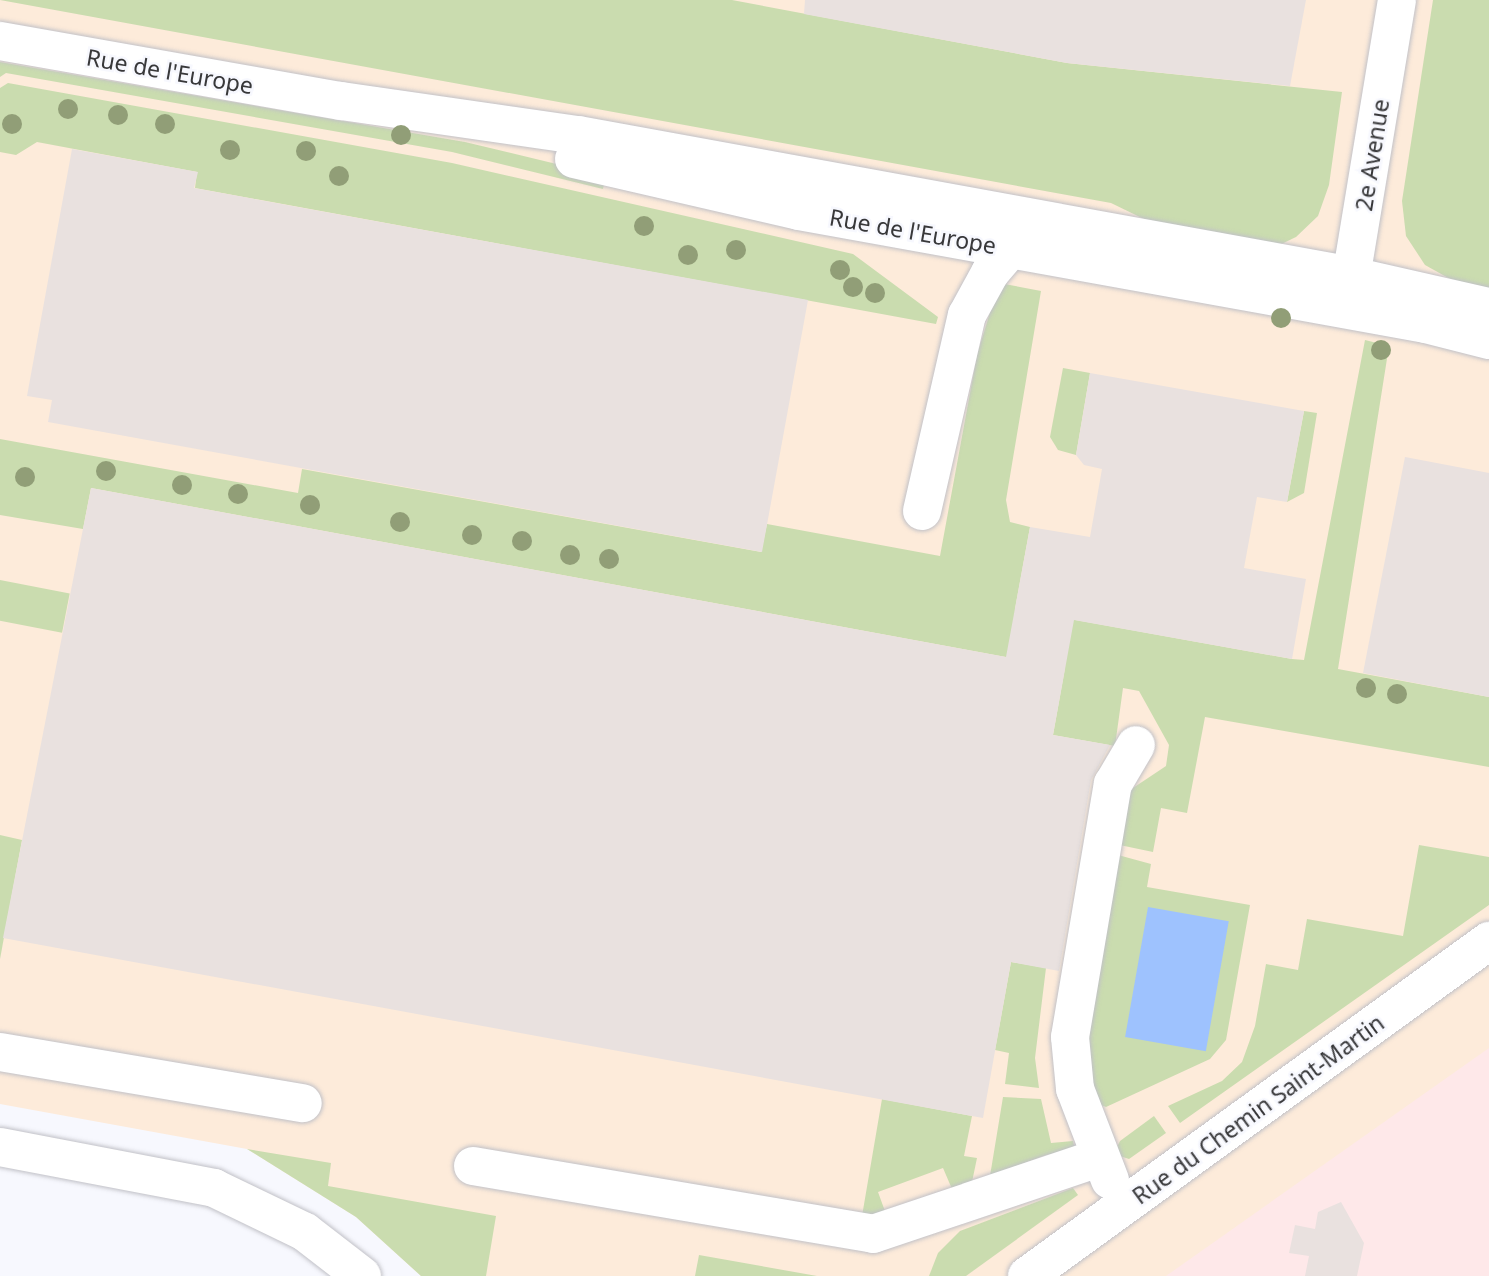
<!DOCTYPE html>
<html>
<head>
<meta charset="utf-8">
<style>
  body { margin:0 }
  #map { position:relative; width:1489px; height:1276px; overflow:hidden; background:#f7f8fe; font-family:"Noto Sans",sans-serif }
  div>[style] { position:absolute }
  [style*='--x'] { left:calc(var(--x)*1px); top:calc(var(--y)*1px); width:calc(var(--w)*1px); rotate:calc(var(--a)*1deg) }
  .commercial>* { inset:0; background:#fdebda }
  .education>* { inset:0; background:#fee8e9 }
  .green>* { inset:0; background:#cadcaf; transform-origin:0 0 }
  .water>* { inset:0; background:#9ec2fe; transform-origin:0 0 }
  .building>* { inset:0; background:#e9e1df }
  .roads { filter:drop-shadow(0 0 2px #c1c1c7) drop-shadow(0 0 2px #c1c1c7) }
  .minor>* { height:38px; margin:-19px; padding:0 19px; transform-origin:19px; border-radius:19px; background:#fff }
  .trees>* { width:20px; height:20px; margin:-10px; border-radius:50%; background:#919e77 }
  span { translate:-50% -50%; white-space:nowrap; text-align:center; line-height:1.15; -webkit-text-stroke:5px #f7f8fe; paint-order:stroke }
  .street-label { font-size:23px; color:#38383a }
</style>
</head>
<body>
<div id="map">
  <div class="commercial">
    <i style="clip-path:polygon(0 0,1489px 0,1489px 1276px,421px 1276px,356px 1217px,247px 1149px,0 1104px)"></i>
  </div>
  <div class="education">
    <i style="clip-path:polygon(1489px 1048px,1489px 1276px,1166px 1276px)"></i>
  </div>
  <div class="green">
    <i style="clip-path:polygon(0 0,732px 0,1067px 63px,1342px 92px,1329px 185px,1318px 216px,1296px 237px,1273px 248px,1146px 220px,1111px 203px)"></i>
    <i style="clip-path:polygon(1433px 0,1489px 0,1489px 288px,1452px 280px,1425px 265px,1406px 236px,1402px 201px)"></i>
    <i style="clip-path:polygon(0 62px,465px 142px,606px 176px,603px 189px,452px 152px,6px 73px,0 77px)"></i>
    <i style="clip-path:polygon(8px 83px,452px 163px,853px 254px,938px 317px,936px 324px,195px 188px,197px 172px,37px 142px,16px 155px,0 152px,0 88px)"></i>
    <i style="clip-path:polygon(999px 283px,1041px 291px,1006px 500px,1010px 522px,1030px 527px,1015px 609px,1292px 659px,1304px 660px,1365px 340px,1389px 346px,1338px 669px,1489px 697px,1489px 767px,1205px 717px,1187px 813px,1161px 808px,1153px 852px,1110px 843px,1118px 798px,1166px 766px,1169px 745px,1139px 691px,1123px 688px,1115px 746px,1053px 735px,1065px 668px,91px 488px,83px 529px,0 515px,0 439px,298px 493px,302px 469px,761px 552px,767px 524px,940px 556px,977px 355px)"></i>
    <i style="clip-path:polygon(1063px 368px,1090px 373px,1076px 455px,1058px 450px,1050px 437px)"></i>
    <i style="clip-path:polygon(1304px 411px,1317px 413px,1304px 493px,1287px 502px)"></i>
    <i style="left:0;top:580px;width:71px;height:40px;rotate:11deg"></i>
    <i style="clip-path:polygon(0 835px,22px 840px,0 959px)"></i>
    <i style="clip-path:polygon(1419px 845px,1489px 857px,1489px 905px,1180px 1123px,1168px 1106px,1222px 1081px,1242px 1062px,1255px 1026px,1266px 964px,1298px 970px,1307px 919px,1403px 936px)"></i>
    <i style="clip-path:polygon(1107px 852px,1151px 864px,1147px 887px,1250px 905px,1226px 1040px,1210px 1059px,1106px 1107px,1096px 1103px,1083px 1051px)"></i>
    <i style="clip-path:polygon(1011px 962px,1046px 968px,1035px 1058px,1039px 1088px,1005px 1084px,1009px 1053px,995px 1050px)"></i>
    <i style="clip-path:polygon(1003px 1097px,1041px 1099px,1051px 1143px,1073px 1141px,1075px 1150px,1046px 1155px,990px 1176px)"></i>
    <i style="clip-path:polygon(882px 1099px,972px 1116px,964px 1156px,977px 1158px,972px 1182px,952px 1189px,943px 1168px,878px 1192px,886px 1214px,862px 1216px)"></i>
    <i style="clip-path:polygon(1154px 1116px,1166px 1133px,1129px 1159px,1120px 1156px,1116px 1149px,1120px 1141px)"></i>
    <i style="clip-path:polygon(247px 1149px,331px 1163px,328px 1186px,496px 1216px,486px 1276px,421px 1276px,356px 1217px)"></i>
    <i style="clip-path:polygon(1073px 1188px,1078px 1195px,966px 1276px,929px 1276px,938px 1253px,960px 1231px)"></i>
    <i style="clip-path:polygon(699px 1255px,817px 1276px,695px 1276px)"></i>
  </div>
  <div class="water">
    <i style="left:1148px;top:907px;width:82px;height:132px;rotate:10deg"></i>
  </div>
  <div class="building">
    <i style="clip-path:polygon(805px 0,1306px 0,1290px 86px,1067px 63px,804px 14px)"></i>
    <i style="clip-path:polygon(72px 149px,198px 172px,194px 188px,808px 300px,762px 552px,48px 422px,52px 400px,27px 396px)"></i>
    <i style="clip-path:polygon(1090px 373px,1304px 411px,1287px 502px,1257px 497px,1244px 568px,1306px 579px,1292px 659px,1074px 620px,1053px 735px,1110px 745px,1091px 780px,1059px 971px,1011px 962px,983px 1118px,3px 938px,91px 488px,1006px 657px,1030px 527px,1090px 537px,1102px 469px,1084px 465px,1076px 455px)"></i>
    <i style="clip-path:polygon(1405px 457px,1489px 473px,1489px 697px,1363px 673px)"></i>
    <i style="clip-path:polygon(1341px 1202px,1364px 1243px,1357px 1276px,1305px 1276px,1309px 1256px,1289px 1253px,1295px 1225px,1315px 1229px,1318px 1212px)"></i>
  </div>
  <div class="roads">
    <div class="minor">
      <i style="--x:0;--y:41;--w:346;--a:10"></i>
      <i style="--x:341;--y:101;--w:239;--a:8.2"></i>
      <i style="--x:578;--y:135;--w:787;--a:10.32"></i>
      <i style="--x:1352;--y:276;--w:140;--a:12.8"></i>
      <i style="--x:574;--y:159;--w:231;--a:13"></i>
      <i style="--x:799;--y:211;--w:637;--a:10.22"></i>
      <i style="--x:1426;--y:324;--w:65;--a:14.3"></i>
      <i style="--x:1347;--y:302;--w:306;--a:-80.6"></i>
      <i style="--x:922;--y:511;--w:201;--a:-77.1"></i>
      <i style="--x:967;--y:315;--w:48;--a:-61.3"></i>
      <i style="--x:990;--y:273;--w:52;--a:-49.6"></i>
      <i style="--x:0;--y:1052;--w:307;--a:9.6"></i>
      <i style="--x:0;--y:1147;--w:218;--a:10.8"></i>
      <i style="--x:214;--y:1188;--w:101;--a:25.8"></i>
      <i style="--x:305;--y:1232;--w:72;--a:37.7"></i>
      <i style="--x:473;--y:1166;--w:406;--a:9.6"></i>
      <i style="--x:873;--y:1234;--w:238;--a:-18.6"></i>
      <i style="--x:1110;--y:1180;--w:97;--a:-111"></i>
      <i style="--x:1075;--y:1089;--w:52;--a:-95.5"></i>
      <i style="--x:1070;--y:1037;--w:257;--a:-80.4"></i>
      <i style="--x:1113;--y:784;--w:45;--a:-59.5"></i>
      <i style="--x:1027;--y:1276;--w:571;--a:-35.95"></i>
    </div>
  </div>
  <div class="trees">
    <i style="left:68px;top:109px"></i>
    <i style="left:118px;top:115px"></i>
    <i style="left:12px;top:124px"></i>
    <i style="left:165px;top:124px"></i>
    <i style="left:401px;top:135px"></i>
    <i style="left:230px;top:150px"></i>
    <i style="left:306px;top:151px"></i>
    <i style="left:339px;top:176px"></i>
    <i style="left:644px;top:226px"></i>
    <i style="left:736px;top:250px"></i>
    <i style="left:688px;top:255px"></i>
    <i style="left:840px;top:270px"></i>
    <i style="left:853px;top:287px"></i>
    <i style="left:875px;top:293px"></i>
    <i style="left:1281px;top:318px"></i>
    <i style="left:1381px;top:350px"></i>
    <i style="left:106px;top:471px"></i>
    <i style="left:25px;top:477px"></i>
    <i style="left:182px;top:485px"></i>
    <i style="left:238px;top:494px"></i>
    <i style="left:310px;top:505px"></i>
    <i style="left:400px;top:522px"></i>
    <i style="left:472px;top:535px"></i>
    <i style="left:522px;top:541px"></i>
    <i style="left:570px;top:555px"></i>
    <i style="left:609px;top:559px"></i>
    <i style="left:1366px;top:688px"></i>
    <i style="left:1397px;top:694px"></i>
  </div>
  <div class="street-label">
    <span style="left:170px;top:71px;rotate:10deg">Rue de l'Europe</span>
    <span style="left:1372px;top:155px;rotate:-81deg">2e Avenue</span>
    <span style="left:913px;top:231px;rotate:10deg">Rue de l'Europe</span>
    <span style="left:1258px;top:1109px;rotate:-36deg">Rue du Chemin Saint-Martin</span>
  </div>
</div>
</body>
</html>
